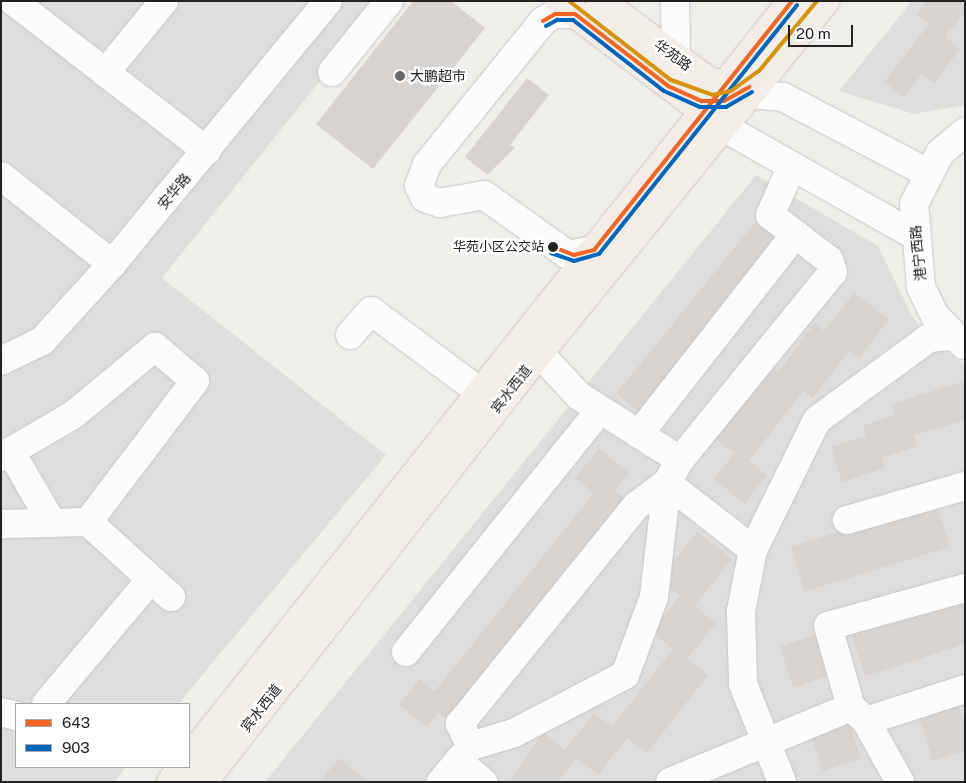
<!DOCTYPE html>
<html>
<head>
<meta charset="utf-8">
<style>
  body { margin:0 }
  #map { position:relative; width:966px; height:783px; overflow:hidden; background:#f0eeeb; font-family:"Public Sans","Noto Sans SC",sans-serif }
  div>[style] { position:absolute }
  [style*='--x'] { left:calc(var(--x)*1px); top:calc(var(--y)*1px); width:calc(var(--w)*1px); rotate:calc(var(--a)*1deg) }
  .residential>* { inset:0; background:#dfdedc }
  .building>* { inset:0; background:#d7d4d2; transform-origin:0 0 }
  .roads { filter:drop-shadow(0 0 1px #c9c8c7) drop-shadow(0 0 1px #c9c8c7) }
  .minor>* { height:28px; margin:-14px; padding:0 14px; transform-origin:14px; border-radius:14px; background:#fdfcfc }
  .major>* { height:28px; margin:-14px; padding:0 14px; transform-origin:14px; border-radius:14px; background:#f3ede7 }
  .bus-1>* { height:4px; margin:-2px; padding:0 2px; transform-origin:2px; border-radius:2px; background:#f26522 }
  .bus-2>* { height:4px; margin:-2px; padding:0 2px; transform-origin:2px; border-radius:2px; background:#0065bd }
  .bus-3>* { height:4px; margin:-2px; padding:0 2px; transform-origin:2px; border-radius:2px; background:#d79205 }
  .dots>* { width:14px; height:14px; translate:-50% -50%; box-sizing:border-box; border:2px solid #fff; border-radius:50% }
  span { translate:-50% -50%; white-space:nowrap; text-align:center; line-height:1.15; -webkit-text-stroke:5px #fff; paint-order:stroke }
  .bus-label { font-size:13px; color:#222 }
  .right { translate:-100% -50%; text-align:right }
  .street-label { font-size:14px; color:#222 }
  .poi-label { font-size:14px; color:#222 }
  .left { translate:0 -50%; text-align:left }
  .frame { position:absolute; inset:0; border:2px solid #222; pointer-events:none }
  .legend { position:absolute; left:15px; top:703px; width:175px; height:65px; box-sizing:border-box; background:#fff; border:1px solid #a7a7a7; margin:0; padding:6px 9px; list-style:none; font-size:15px; color:#222 }
  .legend li { display:flex; align-items:center; gap:10px; height:25px }
  .legend b { width:25px; border:1px solid #a7a7a7 }
  .scale { position:absolute; left:788px; top:25px; width:65px; height:22px; box-sizing:border-box; border:2px solid #222; border-top:0; padding-left:6px; font-size:15px; line-height:18px; white-space:nowrap; color:#222; -webkit-text-stroke:4px #fff; paint-order:stroke }
</style>
</head>
<body>
<div id="map">
  <div class="residential">
    <i style="clip-path:polygon(1px 1px,384px 1px,162px 278px,386px 455px,178px 704px,16px 704px,16px 767px,126px 767px,114px 782px,1px 782px)"></i>
    <i style="clip-path:polygon(912px 1px,965px 1px,965px 105px,914px 114px,839px 91px)"></i>
    <i style="clip-path:polygon(756px 175px,878px 246px,912px 316px,929px 338px,965px 365px,965px 782px,265px 782px)"></i>
  </div>
  <div class="building">
    <i style="clip-path:polygon(413px 1px,451px 1px,485px 28px,373px 169px,316px 124px)"></i>
    <i style="clip-path:polygon(927px 1px,965px 1px,965px 11px,945px 37px,960px 49px,934px 83px,922px 74px,904px 97px,884px 82px,929px 24px,916px 14px)"></i>
    <i style="clip-path:polygon(527px 78px,549px 95px,510px 145px,515px 148px,487px 175px,465px 157px)"></i>
    <i style="left:757px;top:220px;width:38px;height:223px;rotate:39deg"></i>
    <i style="clip-path:polygon(854px 293px,889px 319px,859px 358px,849px 351px,813px 398px,803px 391px,749px 461px,767px 475px,745px 503px,714px 480px,734px 453px,715px 438px,771px 365px,779px 371px,815px 323px,824px 331px)"></i>
    <i style="clip-path:polygon(965px 381px,965px 420px,914px 435px,917px 446px,882px 458px,885px 468px,842px 482px,831px 447px,866px 436px,863px 426px,895px 415px,892px 404px)"></i>
    <i style="clip-path:polygon(599px 449px,629px 473px,615px 491px,632px 504px,455px 726px,438px 712px,427px 727px,399px 705px,420px 679px,435px 691px,594px 493px,575px 478px)"></i>
    <i style="left:936px;top:502px;width:47px;height:152px;rotate:73deg"></i>
    <i style="clip-path:polygon(697px 532px,732px 559px,694px 606px,716px 623px,687px 659px,708px 675px,647px 753px,627px 738px,598px 775px,576px 758px,558px 782px,509px 782px,543px 733px,565px 750px,594px 713px,612px 727px,673px 649px,652px 632px,680px 596px,659px 580px)"></i>
    <i style="clip-path:polygon(958px 593px,965px 612px,965px 644px,865px 676px,850px 628px)"></i>
    <i style="left:818px;top:634px;width:43px;height:40px;rotate:72deg"></i>
    <i style="clip-path:polygon(956px 701px,965px 722px,965px 751px,933px 761px,918px 714px)"></i>
    <i style="left:848px;top:719px;width:42px;height:40px;rotate:72deg"></i>
    <i style="clip-path:polygon(339px 758px,369px 782px,320px 782px)"></i>
  </div>
  <div class="roads">
    <div class="minor">
      <i style="--x:13;--y:1;--w:245;--a:37.7"></i>
      <i style="--x:675;--y:1;--w:58;--a:89"></i>
      <i style="--x:575;--y:14;--w:20;--a:180"></i>
      <i style="--x:555;--y:14;--w:14;--a:150"></i>
      <i style="--x:543;--y:21;--w:184;--a:129"></i>
      <i style="--x:427;--y:164;--w:23;--a:110"></i>
      <i style="--x:419;--y:186;--w:13;--a:63"></i>
      <i style="--x:425;--y:198;--w:16;--a:18"></i>
      <i style="--x:440;--y:203;--w:45;--a:-10.3"></i>
      <i style="--x:484;--y:195;--w:103;--a:35.5"></i>
      <i style="--x:568;--y:255;--w:26;--a:-11"></i>
      <i style="--x:332;--y:72;--w:91;--a:-51.2"></i>
      <i style="--x:105;--y:73;--w:93;--a:-50.7"></i>
      <i style="--x:753;--y:94;--w:30;--a:6"></i>
      <i style="--x:783;--y:97;--w:164;--a:27.7"></i>
      <i style="--x:725;--y:128;--w:217;--a:29.5"></i>
      <i style="--x:1;--y:176;--w:142;--a:38.4"></i>
      <i style="--x:350;--y:335;--w:32;--a:-49"></i>
      <i style="--x:371;--y:311;--w:136;--a:36.6"></i>
      <i style="--x:964;--y:345;--w:41;--a:-135"></i>
      <i style="--x:935;--y:316;--w:32;--a:-116"></i>
      <i style="--x:921;--y:287;--w:83;--a:-94.8"></i>
      <i style="--x:914;--y:204;--w:57;--a:-63"></i>
      <i style="--x:940;--y:153;--w:33;--a:-40"></i>
      <i style="--x:1;--y:361;--w:46;--a:-26"></i>
      <i style="--x:42;--y:341;--w:104;--a:-47.7"></i>
      <i style="--x:112;--y:264;--w:340;--a:-50.6"></i>
      <i style="--x:639;--y:434;--w:254;--a:-52"></i>
      <i style="--x:11;--y:452;--w:82;--a:60"></i>
      <i style="--x:1;--y:457;--w:83;--a:-30.3"></i>
      <i style="--x:73;--y:415;--w:107;--a:-39.7"></i>
      <i style="--x:155;--y:347;--w:52;--a:40.4"></i>
      <i style="--x:195;--y:381;--w:177;--a:127.2"></i>
      <i style="--x:680;--y:460;--w:242;--a:-50.9"></i>
      <i style="--x:833;--y:272;--w:13;--a:-108"></i>
      <i style="--x:829;--y:260;--w:74;--a:-142.7"></i>
      <i style="--x:770;--y:215;--w:54;--a:-65.8"></i>
      <i style="--x:847;--y:520;--w:123;--a:-16.1"></i>
      <i style="--x:1;--y:524;--w:87;--a:-1.3"></i>
      <i style="--x:88;--y:522;--w:112;--a:42.1"></i>
      <i style="--x:406;--y:652;--w:310;--a:-51.3"></i>
      <i style="--x:46;--y:704;--w:163;--a:-50"></i>
      <i style="--x:851;--y:707;--w:84;--a:-105.9"></i>
      <i style="--x:828;--y:626;--w:142;--a:-15.5"></i>
      <i style="--x:1;--y:712;--w:16;--a:15"></i>
      <i style="--x:866;--y:721;--w:104;--a:-17.9"></i>
      <i style="--x:471;--y:746;--w:25;--a:-117"></i>
      <i style="--x:460;--y:724;--w:280;--a:-51.1"></i>
      <i style="--x:636;--y:506;--w:39;--a:-37"></i>
      <i style="--x:667;--y:483;--w:109;--a:37.9"></i>
      <i style="--x:458;--y:761;--w:33;--a:40"></i>
      <i style="--x:441;--y:782;--w:47;--a:-50.2"></i>
      <i style="--x:471;--y:746;--w:45;--a:-16.8"></i>
      <i style="--x:514;--y:733;--w:125;--a:-27.6"></i>
      <i style="--x:625;--y:675;--w:83;--a:-69.6"></i>
      <i style="--x:654;--y:597;--w:115;--a:-83.5"></i>
      <i style="--x:667;--y:483;--w:26;--a:-61"></i>
      <i style="--x:680;--y:460;--w:120;--a:-147.6"></i>
      <i style="--x:579;--y:396;--w:59;--a:-132.9"></i>
      <i style="--x:670;--y:782;--w:196;--a:-22.5"></i>
      <i style="--x:851;--y:707;--w:21;--a:43"></i>
      <i style="--x:866;--y:721;--w:70;--a:60.9"></i>
      <i style="--x:782;--y:782;--w:105;--a:-111.7"></i>
      <i style="--x:743;--y:684;--w:73;--a:-91.6"></i>
      <i style="--x:741;--y:611;--w:62;--a:-78.9"></i>
      <i style="--x:753;--y:550;--w:145;--a:-63.8"></i>
      <i style="--x:817;--y:420;--w:139;--a:-36.2"></i>
      <i style="--x:929;--y:338;--w:21;--a:-5"></i>
    </div>
    <div class="major">
      <i style="--x:559;--y:1;--w:201;--a:37.3"></i>
      <i style="--x:600;--y:1;--w:134;--a:36.5"></i>
      <i style="--x:708;--y:81;--w:34;--a:17"></i>
      <i style="--x:189;--y:759;--w:969;--a:-51.5"></i>
      <i style="--x:171;--y:782;--w:19;--a:-51"></i>
      <i style="--x:203;--y:782;--w:545;--a:-51.93"></i>
      <i style="--x:539;--y:353;--w:454;--a:-50.9"></i>
    </div>
  </div>
  <div class="bus-1">
    <i style="--x:543;--y:21;--w:14;--a:-30"></i>
    <i style="--x:555;--y:14;--w:20;--a:0"></i>
    <i style="--x:575;--y:14;--w:118;--a:37.7"></i>
    <i style="--x:668;--y:86;--w:37;--a:24"></i>
    <i style="--x:702;--y:101;--w:22;--a:0"></i>
    <i style="--x:724;--y:101;--w:29;--a:-29"></i>
    <i style="--x:553;--y:247;--w:22;--a:21"></i>
    <i style="--x:574;--y:255;--w:21;--a:-14"></i>
    <i style="--x:594;--y:250;--w:318;--a:-51.5"></i>
  </div>
  <div class="bus-2">
    <i style="--x:546;--y:26;--w:13;--a:-29"></i>
    <i style="--x:557;--y:20;--w:16;--a:0"></i>
    <i style="--x:573;--y:20;--w:115;--a:38"></i>
    <i style="--x:664;--y:91;--w:39;--a:24"></i>
    <i style="--x:700;--y:107;--w:26;--a:0"></i>
    <i style="--x:726;--y:107;--w:30;--a:-30"></i>
    <i style="--x:551;--y:253;--w:24;--a:19"></i>
    <i style="--x:574;--y:261;--w:26;--a:-16"></i>
    <i style="--x:599;--y:254;--w:318;--a:-51.5"></i>
  </div>
  <div class="bus-3">
    <i style="--x:569;--y:1;--w:129;--a:37.8"></i>
    <i style="--x:671;--y:80;--w:45;--a:19.7"></i>
    <i style="--x:713;--y:95;--w:18;--a:-13"></i>
    <i style="--x:731;--y:91;--w:34;--a:-36"></i>
    <i style="--x:759;--y:71;--w:91;--a:-50.4"></i>
  </div>
  <div class="dots">
    <i style="left:400px;top:76px;background:#6a6968"></i>
    <i style="left:553px;top:247px;background:#222"></i>
  </div>
  <div class="bus-label">
    <span class="right" style="left:544px;top:247px">华苑小区公交站</span>
  </div>
  <div class="street-label">
    <span style="left:673px;top:55px;rotate:36deg">华苑路</span>
    <span style="left:174px;top:191px;rotate:-50deg">安华路</span>
    <span style="left:918px;top:253px;rotate:-96deg">港宁西路</span>
    <span style="left:511px;top:389px;rotate:-52deg">宾水西道</span>
    <span style="left:261px;top:708px;rotate:-52deg">宾水西道</span>
  </div>
  <div class="poi-label">
    <span class="left" style="left:410px;top:76px">大鹏超市</span>
  </div>
  <div class="frame"></div>
  <ul class="legend">
  <li><b style="height:6px;background:#f26522"></b>643</li>
  <li><b style="height:6px;background:#0065bd"></b>903</li>
  </ul>
  <div class="scale">20 m</div>
</div>
</body>
</html>
